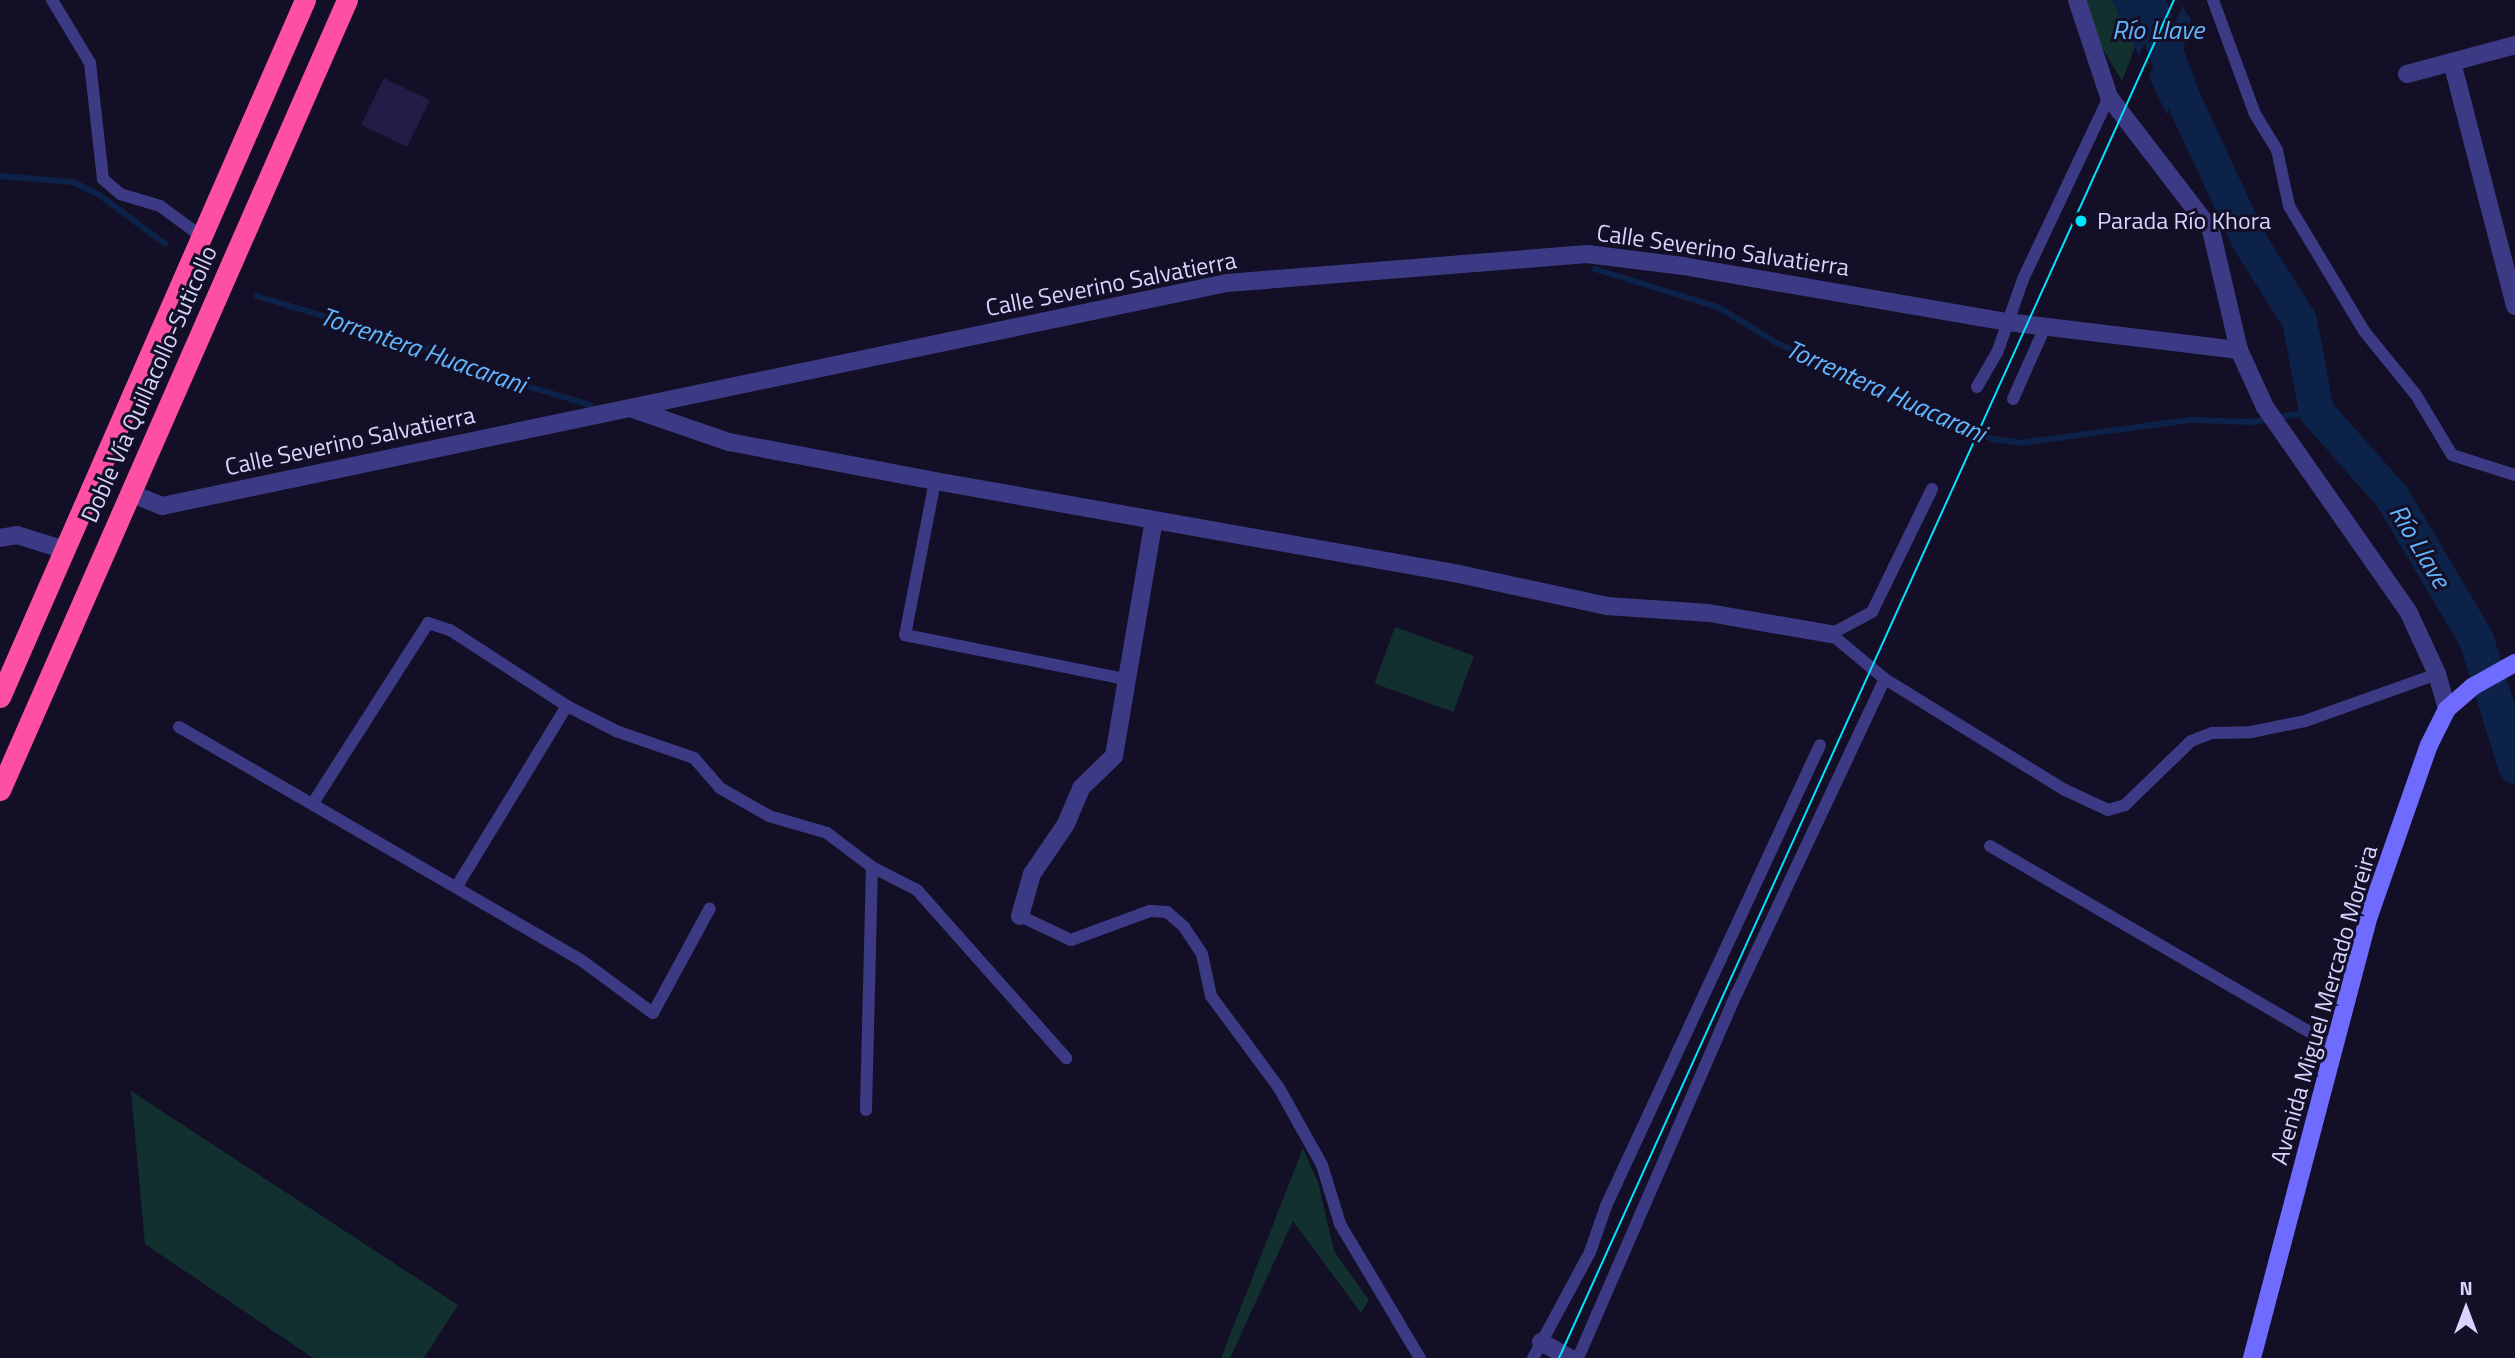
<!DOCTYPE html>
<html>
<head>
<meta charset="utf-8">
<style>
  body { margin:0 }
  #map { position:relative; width:2515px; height:1358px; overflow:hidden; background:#130f26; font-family:"Titillium Web",sans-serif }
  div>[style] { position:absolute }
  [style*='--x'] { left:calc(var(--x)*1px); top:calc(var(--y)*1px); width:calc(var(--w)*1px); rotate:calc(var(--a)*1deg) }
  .green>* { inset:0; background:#12302f; transform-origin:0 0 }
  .water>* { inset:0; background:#0c2248 }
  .pier>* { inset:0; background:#130f26 }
  .stream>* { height:6px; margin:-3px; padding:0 3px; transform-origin:3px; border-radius:3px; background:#0c2248 }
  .river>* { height:35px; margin:-17.5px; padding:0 17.5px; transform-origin:17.5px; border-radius:17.5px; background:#0c2248 }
  .building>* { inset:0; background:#241b47; transform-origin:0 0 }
  .lane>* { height:12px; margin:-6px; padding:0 6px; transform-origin:6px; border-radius:6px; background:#3d3a85 }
  .street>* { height:18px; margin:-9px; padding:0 9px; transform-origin:9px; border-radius:9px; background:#3d3a85 }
  .secondary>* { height:18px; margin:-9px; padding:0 9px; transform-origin:9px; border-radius:9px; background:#6f6bff }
  .highway>* { height:21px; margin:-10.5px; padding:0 10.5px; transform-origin:10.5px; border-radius:10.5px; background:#ff4fa3 }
  .tram>* { height:2px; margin:-1px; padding:0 1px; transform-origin:1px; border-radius:1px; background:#00e5ff }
  .dots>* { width:19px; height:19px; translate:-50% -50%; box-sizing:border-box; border:4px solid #130f26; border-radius:50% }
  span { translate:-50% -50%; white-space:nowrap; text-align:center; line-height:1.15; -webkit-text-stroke:6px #130f26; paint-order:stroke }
  .poi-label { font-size:24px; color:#d9d4ff }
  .left { translate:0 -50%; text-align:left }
  .street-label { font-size:24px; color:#d9d4ff }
  .water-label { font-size:26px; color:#62b6ff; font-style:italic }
  .north { position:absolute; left:2431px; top:1274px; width:70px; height:70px; -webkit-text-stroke:5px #130f26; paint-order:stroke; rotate:0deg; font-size:19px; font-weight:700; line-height:28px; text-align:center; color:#d9d4ff }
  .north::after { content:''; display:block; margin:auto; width:24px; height:32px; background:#d9d4ff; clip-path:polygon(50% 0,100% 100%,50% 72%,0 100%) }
</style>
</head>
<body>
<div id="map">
  <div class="green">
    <i style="clip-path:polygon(2086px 0,2112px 0,2135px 47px,2122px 81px,2095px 36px)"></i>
    <i style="left:1395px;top:627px;width:84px;height:60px;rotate:20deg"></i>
    <i style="clip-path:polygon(131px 1091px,458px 1305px,424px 1358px,313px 1358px,145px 1244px)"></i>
    <i style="clip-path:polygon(1303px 1148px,1318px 1182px,1334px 1251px,1369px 1300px,1361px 1313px,1293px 1221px,1230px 1358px,1221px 1358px)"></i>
  </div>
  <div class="water">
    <i style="clip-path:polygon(2112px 0,2178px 0,2191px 19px,2167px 115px)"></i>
  </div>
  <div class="pier">
    <i style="clip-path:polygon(2164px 0,2177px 0,2182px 7px,2147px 81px,2137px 60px)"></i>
  </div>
  <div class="stream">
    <i style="--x:0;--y:176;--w:73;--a:4.7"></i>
    <i style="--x:73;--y:182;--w:28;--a:26"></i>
    <i style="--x:98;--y:194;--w:84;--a:36.7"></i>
    <i style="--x:1595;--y:269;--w:131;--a:17.3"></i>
    <i style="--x:1720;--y:308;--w:67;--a:31.6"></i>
    <i style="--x:1777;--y:343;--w:236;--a:24"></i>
    <i style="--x:1993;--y:439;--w:27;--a:8"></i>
    <i style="--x:2020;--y:443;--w:173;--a:-7.7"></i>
    <i style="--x:2191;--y:420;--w:61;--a:1.9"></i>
    <i style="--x:2252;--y:422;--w:65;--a:-9.8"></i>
    <i style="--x:257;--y:296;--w:173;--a:16.8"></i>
    <i style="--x:423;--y:346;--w:104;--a:21.4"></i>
    <i style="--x:520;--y:384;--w:73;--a:16.7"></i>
  </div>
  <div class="river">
    <i style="--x:2147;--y:0;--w:103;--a:70.2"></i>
    <i style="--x:2182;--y:97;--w:159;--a:65"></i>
    <i style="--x:2249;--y:241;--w:93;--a:57.7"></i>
    <i style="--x:2299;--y:320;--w:93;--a:79.4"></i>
    <i style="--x:2316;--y:411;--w:115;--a:48.5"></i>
    <i style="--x:2392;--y:497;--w:165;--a:59.4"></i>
    <i style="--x:2476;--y:639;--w:133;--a:72.9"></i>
  </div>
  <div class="building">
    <i style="left:384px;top:78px;width:51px;height:52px;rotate:26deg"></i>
  </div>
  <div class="lane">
    <i style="--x:52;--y:0;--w:74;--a:58.9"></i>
    <i style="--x:90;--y:63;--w:117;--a:83.6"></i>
    <i style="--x:103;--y:179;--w:23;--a:41"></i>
    <i style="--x:120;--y:194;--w:42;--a:16.7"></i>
    <i style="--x:160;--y:206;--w:51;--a:36.2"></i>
    <i style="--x:2213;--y:0;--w:121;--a:69.8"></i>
    <i style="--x:2255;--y:114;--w:42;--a:58.6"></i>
    <i style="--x:2277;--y:150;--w:57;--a:77.9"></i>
    <i style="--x:2289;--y:206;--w:146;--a:59"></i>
    <i style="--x:2364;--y:331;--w:82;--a:50.9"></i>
    <i style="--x:2416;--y:395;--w:70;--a:59"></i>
    <i style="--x:2452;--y:455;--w:66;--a:17.6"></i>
    <i style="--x:1977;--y:387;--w:39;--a:-60"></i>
    <i style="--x:1997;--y:353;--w:78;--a:-70.6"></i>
    <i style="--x:2023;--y:279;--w:201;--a:-64.7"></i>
    <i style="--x:2013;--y:399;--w:79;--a:-66"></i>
    <i style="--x:935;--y:481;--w:157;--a:101"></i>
    <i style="--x:905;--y:635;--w:225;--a:11.3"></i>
    <i style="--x:1932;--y:489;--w:137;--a:116"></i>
    <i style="--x:1872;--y:612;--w:47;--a:151.8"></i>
    <i style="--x:1831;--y:634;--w:70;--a:39.8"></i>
    <i style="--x:1885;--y:679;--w:211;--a:31.7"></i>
    <i style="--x:2065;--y:790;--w:47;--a:24.9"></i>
    <i style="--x:2108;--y:810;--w:18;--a:-16"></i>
    <i style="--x:2125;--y:805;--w:92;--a:-44.1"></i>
    <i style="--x:2191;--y:741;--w:22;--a:-21"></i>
    <i style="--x:2212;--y:733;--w:39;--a:-1"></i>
    <i style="--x:2251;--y:732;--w:55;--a:-11.5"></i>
    <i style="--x:2305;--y:721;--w:140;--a:-19.6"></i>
    <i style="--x:179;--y:727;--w:465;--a:30.1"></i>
    <i style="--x:581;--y:960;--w:89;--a:36.4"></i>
    <i style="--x:653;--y:1013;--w:119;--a:-61.5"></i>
    <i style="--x:313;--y:803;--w:214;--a:-57.4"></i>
    <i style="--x:428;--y:623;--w:23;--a:18"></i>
    <i style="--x:450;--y:630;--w:140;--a:33"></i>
    <i style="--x:567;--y:706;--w:55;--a:27"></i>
    <i style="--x:616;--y:731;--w:83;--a:19.1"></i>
    <i style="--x:694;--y:758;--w:40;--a:49"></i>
    <i style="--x:720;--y:788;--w:56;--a:29.7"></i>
    <i style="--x:769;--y:816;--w:60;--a:16.3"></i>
    <i style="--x:827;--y:833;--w:56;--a:37.1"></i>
    <i style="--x:872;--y:867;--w:51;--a:27.1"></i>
    <i style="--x:917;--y:890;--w:225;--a:48.4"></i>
    <i style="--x:1990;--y:846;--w:399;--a:30.2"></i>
    <i style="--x:457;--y:886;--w:211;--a:-58.6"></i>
    <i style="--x:1020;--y:916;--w:56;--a:25.2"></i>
    <i style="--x:1071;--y:940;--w:84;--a:-20.2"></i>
    <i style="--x:1150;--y:911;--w:17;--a:3"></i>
    <i style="--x:1167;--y:912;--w:23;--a:41"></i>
    <i style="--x:1184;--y:927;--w:32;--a:56"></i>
    <i style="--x:1202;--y:954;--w:43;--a:77.9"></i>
    <i style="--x:1211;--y:996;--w:114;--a:53.5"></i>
    <i style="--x:1279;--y:1088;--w:88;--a:60.8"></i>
    <i style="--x:1322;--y:1165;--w:62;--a:73"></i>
    <i style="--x:1340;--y:1224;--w:156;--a:59.2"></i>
    <i style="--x:866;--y:1110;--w:243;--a:-88.6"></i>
    <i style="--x:1533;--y:1358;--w:120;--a:-61.7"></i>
    <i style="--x:1590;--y:1252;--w:49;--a:-70.8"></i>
    <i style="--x:1606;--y:1206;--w:508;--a:-65.1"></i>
    <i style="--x:1578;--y:1358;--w:398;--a:-66.5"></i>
    <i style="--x:1737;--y:993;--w:347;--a:-64.8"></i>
  </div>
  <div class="street">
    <i style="--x:2077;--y:0;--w:102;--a:71.7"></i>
    <i style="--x:2109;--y:97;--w:168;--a:52.5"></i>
    <i style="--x:2211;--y:230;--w:123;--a:76.9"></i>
    <i style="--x:2239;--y:350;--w:63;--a:65.5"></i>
    <i style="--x:2265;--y:407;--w:251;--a:55"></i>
    <i style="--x:2409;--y:613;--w:67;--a:65.3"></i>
    <i style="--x:2437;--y:674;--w:36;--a:74"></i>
    <i style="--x:2452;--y:62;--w:252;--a:75.5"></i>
    <i style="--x:2407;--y:74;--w:112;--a:-15"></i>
    <i style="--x:633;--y:409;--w:102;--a:19"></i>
    <i style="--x:729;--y:442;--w:210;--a:10.7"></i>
    <i style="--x:935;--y:481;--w:532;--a:10.06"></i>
    <i style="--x:1459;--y:574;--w:151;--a:12.2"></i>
    <i style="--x:1607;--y:606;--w:102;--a:3.9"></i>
    <i style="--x:1709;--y:613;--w:124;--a:9.8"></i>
    <i style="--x:130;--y:493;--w:35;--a:22"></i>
    <i style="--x:162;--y:506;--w:1088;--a:-11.83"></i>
    <i style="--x:1227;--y:283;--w:361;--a:-4.6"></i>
    <i style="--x:1587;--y:254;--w:97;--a:7.1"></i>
    <i style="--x:1683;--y:266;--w:329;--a:9.8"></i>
    <i style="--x:2007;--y:322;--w:234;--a:6.9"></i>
    <i style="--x:0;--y:538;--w:17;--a:-10"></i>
    <i style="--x:17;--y:535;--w:50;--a:17.4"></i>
    <i style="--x:1020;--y:916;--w:44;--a:-74.1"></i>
    <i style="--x:1032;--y:874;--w:60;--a:-55.8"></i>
    <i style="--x:1066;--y:824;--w:39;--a:-67"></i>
    <i style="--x:1081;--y:788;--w:46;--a:-44.1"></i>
    <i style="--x:1114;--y:756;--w:239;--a:-80.4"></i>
    <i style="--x:1541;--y:1342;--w:33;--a:29"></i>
  </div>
  <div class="secondary">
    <i style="--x:2252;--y:1358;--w:457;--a:-75.2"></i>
    <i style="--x:2369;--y:916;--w:181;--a:-70.7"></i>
    <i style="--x:2429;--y:745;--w:40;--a:-63.4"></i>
    <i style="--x:2447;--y:709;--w:33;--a:-41"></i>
    <i style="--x:2472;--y:687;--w:49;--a:-29.2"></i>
  </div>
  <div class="highway">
    <i style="--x:0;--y:697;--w:761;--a:-66.37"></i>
    <i style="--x:0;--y:790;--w:863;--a:-66.29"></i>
  </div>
  <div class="tram">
    <i style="--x:1559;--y:1358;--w:1491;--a:-65.64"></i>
  </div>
  <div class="dots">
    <i style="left:2081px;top:221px;background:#00e5ff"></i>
  </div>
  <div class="poi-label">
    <span class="left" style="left:2097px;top:221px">Parada Río Khora</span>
  </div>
  <div class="street-label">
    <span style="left:1723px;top:250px;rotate:8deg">Calle Severino Salvatierra</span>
    <span style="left:1111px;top:284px;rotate:-11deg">Calle Severino Salvatierra</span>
    <span style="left:149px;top:384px;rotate:-66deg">Doble Vía Quillacollo-Suticollo</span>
    <span style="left:350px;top:441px;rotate:-12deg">Calle Severino Salvatierra</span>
    <span style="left:2324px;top:1005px;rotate:-74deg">Avenida Miguel Mercado Moreira</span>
  </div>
  <div class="water-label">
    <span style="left:2158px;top:30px">Río Llave</span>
    <span style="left:423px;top:350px;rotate:19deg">Torrentera Huacarani</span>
    <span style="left:1886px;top:391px;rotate:24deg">Torrentera Huacarani</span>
    <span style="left:2420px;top:546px;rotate:59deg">Río Llave</span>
  </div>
  <div class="north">N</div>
</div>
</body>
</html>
